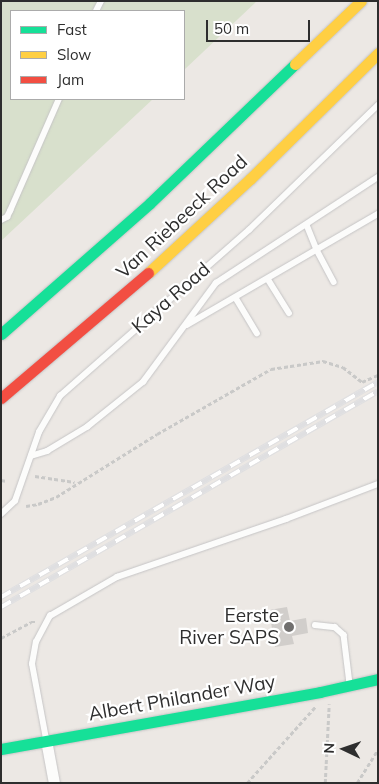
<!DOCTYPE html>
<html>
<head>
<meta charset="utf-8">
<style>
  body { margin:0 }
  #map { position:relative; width:379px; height:784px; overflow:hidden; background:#ece8e4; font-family:Mulish,sans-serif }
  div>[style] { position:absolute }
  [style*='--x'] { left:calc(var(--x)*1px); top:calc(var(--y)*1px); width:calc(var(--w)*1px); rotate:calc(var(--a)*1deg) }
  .cemetery>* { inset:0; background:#d8e0cc }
  .building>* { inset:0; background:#d1cecb }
  .path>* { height:2.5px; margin-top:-1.25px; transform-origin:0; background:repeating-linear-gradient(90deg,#c9c9c8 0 4px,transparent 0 6.5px) }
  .roads { filter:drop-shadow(0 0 1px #c5c4c5) drop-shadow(0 0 1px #c5c4c5) }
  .lane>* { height:5.5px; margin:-2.75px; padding:0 2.75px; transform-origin:2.75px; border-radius:2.75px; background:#fcfcfb }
  .street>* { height:11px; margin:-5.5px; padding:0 5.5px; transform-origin:5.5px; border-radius:5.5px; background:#fcfcfb }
  .fast>* { height:11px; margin:-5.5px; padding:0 5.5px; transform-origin:5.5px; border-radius:5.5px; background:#16e098 }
  .slow>* { height:11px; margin:-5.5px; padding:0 5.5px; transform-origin:5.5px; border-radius:5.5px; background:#ffcf43 }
  .jam>* { height:11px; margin:-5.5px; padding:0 5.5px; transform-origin:5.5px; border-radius:5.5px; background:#f24e42 }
  .rail>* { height:5.5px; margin-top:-2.75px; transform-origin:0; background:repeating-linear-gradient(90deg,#fff 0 11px,#dfdfe1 0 22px); box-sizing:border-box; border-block:1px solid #dfdfe1 }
  .dots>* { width:14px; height:14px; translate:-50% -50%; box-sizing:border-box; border:2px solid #fff; border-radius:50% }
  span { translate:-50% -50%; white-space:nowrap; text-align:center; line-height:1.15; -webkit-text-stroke:4.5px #fff; paint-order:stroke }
  .street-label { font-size:19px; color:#2e2e2e }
  .poi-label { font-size:19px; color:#2e2e2e }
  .right { translate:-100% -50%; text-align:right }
  .frame { position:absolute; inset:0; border:2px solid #2e2e2e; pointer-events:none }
  .legend { position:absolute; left:10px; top:10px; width:175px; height:90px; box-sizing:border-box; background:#fff; border:1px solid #ababab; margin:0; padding:6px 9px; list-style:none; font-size:15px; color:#2e2e2e }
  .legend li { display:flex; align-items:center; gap:10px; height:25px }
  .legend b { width:25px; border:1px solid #ababab }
  .north { position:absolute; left:319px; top:724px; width:50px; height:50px; -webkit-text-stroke:4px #fff; paint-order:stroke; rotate:273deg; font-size:14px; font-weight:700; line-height:20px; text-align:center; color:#2e2e2e }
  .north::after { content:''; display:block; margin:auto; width:18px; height:22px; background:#2e2e2e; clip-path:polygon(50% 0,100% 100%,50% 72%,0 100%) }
  .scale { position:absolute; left:206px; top:20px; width:104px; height:22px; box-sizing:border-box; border:2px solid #2e2e2e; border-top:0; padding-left:6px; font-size:15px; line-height:18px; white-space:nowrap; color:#2e2e2e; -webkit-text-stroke:4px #fff; paint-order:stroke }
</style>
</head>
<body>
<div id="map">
  <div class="cemetery">
    <i style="clip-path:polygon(1px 1px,257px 1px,184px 70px,184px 11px,11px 11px,11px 99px,153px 99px,1px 241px)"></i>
  </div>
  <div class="building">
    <i style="clip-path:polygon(287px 607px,290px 621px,306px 618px,308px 633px,292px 636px,294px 644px,275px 647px,269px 610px)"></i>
  </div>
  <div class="path">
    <i style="--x:35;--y:476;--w:40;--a:8.5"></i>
    <i style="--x:1;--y:480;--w:6;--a:9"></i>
    <i style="--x:26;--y:506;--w:12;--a:-9"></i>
    <i style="--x:38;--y:504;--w:19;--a:-21"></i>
    <i style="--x:56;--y:497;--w:119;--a:-32"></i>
    <i style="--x:157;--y:434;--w:131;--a:-29.7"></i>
    <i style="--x:271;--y:369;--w:53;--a:-8.7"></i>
    <i style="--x:323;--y:361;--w:21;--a:17"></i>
    <i style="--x:343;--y:367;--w:24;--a:38"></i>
    <i style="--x:362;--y:382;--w:17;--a:-24"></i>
    <i style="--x:1;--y:638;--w:34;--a:-28"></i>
    <i style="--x:31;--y:622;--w:5;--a:0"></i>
    <i style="--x:247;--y:783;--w:102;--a:-48.2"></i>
    <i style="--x:325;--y:783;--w:79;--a:-87.1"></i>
    <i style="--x:357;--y:783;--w:39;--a:-58"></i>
  </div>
  <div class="roads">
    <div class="lane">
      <i style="--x:96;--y:11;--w:11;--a:-63"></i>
      <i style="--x:1;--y:220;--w:7;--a:-27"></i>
      <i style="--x:7;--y:217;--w:7;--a:-63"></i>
      <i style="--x:10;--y:211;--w:122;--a:-66.4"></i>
      <i style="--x:307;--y:225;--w:27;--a:68"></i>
      <i style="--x:317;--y:250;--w:36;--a:62"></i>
      <i style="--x:268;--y:279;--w:40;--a:58"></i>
      <i style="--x:236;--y:298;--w:41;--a:59"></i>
      <i style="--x:187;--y:325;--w:221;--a:-30.2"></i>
      <i style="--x:31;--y:456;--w:17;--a:-17"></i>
      <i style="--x:47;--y:451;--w:47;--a:-31"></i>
      <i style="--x:87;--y:427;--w:72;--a:-38.8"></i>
      <i style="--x:143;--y:382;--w:123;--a:-53.6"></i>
      <i style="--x:216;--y:283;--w:194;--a:-33.2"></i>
      <i style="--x:1;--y:514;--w:19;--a:-43"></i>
      <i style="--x:15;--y:501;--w:73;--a:-70.8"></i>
      <i style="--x:39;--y:432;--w:42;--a:-59.7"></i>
      <i style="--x:60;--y:396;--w:252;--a:-41.3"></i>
      <i style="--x:249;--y:230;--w:180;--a:-44.1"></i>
      <i style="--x:315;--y:625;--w:20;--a:6"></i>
      <i style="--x:335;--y:627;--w:12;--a:42"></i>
      <i style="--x:344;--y:635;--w:49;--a:83"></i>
      <i style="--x:46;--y:739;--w:76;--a:-100.6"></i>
      <i style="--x:32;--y:664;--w:22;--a:-80"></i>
      <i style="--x:36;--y:642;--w:30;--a:-62"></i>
      <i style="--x:50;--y:616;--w:78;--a:-30.2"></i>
      <i style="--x:117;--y:577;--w:179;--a:-18.9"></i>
      <i style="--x:286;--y:519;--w:98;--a:-20.8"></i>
    </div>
    <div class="street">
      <i style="--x:46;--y:740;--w:44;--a:79.5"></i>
    </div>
    <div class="fast">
      <i style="--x:1;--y:334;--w:198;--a:-41.3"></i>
      <i style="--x:150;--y:203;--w:201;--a:-43.8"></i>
      <i style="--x:1;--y:749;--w:324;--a:-10.1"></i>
      <i style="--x:320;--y:692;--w:59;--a:-12.6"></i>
    </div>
    <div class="slow">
      <i style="--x:295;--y:64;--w:91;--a:-43.7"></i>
      <i style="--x:148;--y:273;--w:139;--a:-42.7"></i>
      <i style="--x:250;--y:179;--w:180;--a:-44.5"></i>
    </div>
    <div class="jam">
      <i style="--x:1;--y:398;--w:193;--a:-40.4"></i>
    </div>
  </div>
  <div class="rail">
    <i style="--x:1;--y:597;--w:434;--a:-29.7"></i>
    <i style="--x:1;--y:607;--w:434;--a:-29.8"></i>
  </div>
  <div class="dots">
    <i style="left:289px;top:627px;background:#706f6e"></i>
  </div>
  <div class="street-label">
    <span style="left:182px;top:217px;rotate:-43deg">Van Riebeeck Road</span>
    <span style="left:171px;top:298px;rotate:-41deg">Kaya Road</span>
    <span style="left:182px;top:698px;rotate:-10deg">Albert Philander Way</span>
  </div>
  <div class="poi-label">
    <span class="right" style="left:279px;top:627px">Eerste<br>River SAPS</span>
  </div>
  <div class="frame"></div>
  <ul class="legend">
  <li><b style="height:6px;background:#16e098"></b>Fast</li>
  <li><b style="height:6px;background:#ffcf43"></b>Slow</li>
  <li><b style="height:6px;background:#f24e42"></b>Jam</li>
  </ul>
  <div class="north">N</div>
  <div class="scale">50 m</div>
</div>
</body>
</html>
